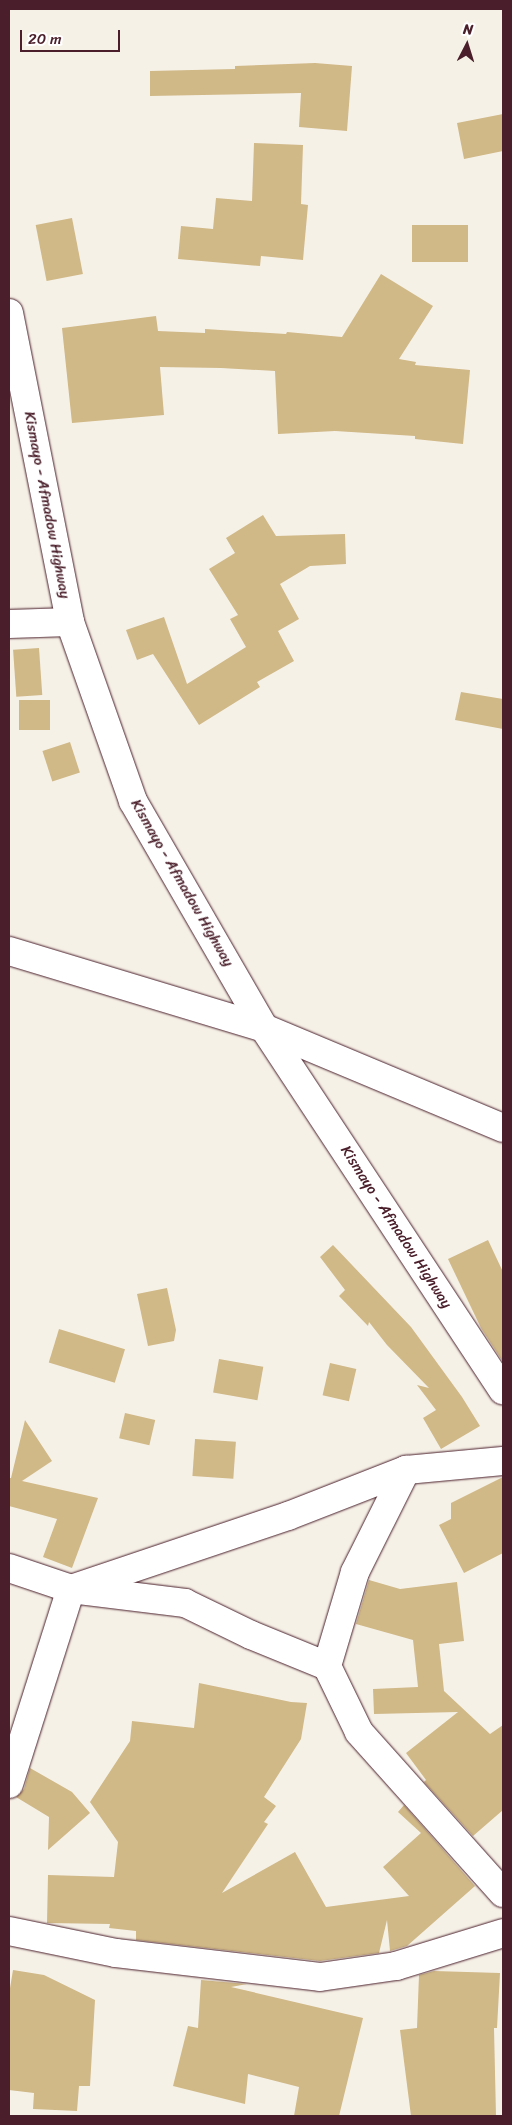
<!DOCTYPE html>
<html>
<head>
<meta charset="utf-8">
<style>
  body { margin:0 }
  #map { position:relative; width:512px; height:2125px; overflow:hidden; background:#f6f1e7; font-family:Sriracha,sans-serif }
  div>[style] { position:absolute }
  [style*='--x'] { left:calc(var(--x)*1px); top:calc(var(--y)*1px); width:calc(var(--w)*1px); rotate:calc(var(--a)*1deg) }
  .building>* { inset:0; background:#d0b887; transform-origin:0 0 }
  .roads { filter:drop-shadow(0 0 1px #4a1f2b) drop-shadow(0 0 1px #4a1f2b) }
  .minor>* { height:28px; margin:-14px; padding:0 14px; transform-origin:14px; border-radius:14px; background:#fff }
  .major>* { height:28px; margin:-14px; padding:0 14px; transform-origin:14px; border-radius:14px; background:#fff }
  span { translate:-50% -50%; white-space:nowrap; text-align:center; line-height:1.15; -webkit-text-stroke:4px #fff; paint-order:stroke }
  .street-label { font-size:15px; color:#4a1f2b }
  .frame { position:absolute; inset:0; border:10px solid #4a1f2b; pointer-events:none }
  .north { position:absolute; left:442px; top:20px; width:50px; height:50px; -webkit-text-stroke:4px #fff; paint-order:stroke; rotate:5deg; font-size:14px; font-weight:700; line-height:20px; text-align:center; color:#4a1f2b }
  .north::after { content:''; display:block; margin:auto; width:18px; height:22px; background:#4a1f2b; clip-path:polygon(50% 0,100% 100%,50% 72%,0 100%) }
  .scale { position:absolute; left:20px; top:30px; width:100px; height:22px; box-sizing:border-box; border:2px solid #4a1f2b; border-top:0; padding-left:6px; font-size:15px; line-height:18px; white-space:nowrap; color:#4a1f2b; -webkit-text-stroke:4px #fff; paint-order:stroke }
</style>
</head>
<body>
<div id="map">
  <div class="building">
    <i style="clip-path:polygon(315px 63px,352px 66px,347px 131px,299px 127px,301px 93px,150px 96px,150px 71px,235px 69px,235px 66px)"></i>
    <i style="clip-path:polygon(503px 114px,503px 151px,464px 159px,457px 123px)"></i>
    <i style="clip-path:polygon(254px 143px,303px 145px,301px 204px,308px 205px,303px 260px,261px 256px,260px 266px,178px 259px,181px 226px,213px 229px,216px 198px,252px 201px)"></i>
    <i style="left:72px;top:218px;width:57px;height:37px;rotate:79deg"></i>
    <i style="left:412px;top:225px;width:56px;height:37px"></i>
    <i style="clip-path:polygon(381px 274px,433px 306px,399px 359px,416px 362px,415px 365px,470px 370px,463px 444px,415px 439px,415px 436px,335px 431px,278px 434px,275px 371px,221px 368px,160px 367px,164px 415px,72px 423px,62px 328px,156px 316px,158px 331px,205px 333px,205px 329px,286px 334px,287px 332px,342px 337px)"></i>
    <i style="clip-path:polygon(263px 515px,276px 536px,345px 534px,346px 564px,310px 566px,280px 584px,299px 619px,278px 631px,294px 661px,257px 682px,260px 687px,199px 725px,153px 654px,137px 660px,126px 630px,164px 617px,187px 684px,246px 647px,230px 619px,238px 615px,209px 569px,235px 553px,226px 538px)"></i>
    <i style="left:39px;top:648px;width:47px;height:26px;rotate:86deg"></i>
    <i style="clip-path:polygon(461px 692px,503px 699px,503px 729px,455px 720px)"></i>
    <i style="left:50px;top:700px;width:30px;height:31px;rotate:90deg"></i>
    <i style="left:70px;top:742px;width:32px;height:29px;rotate:72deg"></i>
    <i style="clip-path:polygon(488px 1240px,503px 1272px,503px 1362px,481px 1328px,448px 1259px)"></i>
    <i style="clip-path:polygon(333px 1245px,411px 1327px,462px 1397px,480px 1426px,441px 1449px,423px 1418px,436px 1410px,417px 1385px,429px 1388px,387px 1345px,369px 1322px,368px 1326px,339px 1296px,345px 1290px,320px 1257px)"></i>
    <i style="clip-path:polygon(167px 1288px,176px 1330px,174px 1341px,148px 1346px,137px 1294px)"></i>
    <i style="left:59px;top:1329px;width:69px;height:35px;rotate:17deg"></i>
    <i style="left:219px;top:1359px;width:45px;height:34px;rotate:10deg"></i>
    <i style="left:330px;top:1363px;width:27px;height:33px;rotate:13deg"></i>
    <i style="left:125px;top:1413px;width:31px;height:26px;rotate:13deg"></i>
    <i style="clip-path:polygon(25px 1420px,52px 1461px,22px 1481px,98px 1498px,72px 1568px,43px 1557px,57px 1519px,9px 1506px,9px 1478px,11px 1478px)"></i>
    <i style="left:195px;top:1439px;width:41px;height:37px;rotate:4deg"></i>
    <i style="clip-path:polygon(503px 1477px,503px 1553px,464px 1573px,439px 1525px,451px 1519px,451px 1503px)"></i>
    <i style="clip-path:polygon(369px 1580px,400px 1589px,457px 1582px,464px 1641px,439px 1644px,444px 1691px,490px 1734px,503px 1725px,503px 1810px,473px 1836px,424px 1782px,426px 1780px,406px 1753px,458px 1712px,374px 1714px,373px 1689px,418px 1687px,413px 1640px,356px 1624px)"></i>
    <i style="clip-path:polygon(199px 1683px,291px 1702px,307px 1703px,301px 1739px,264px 1797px,276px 1806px,264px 1822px,268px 1824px,222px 1893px,295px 1852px,326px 1907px,409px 1896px,383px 1867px,421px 1833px,398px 1812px,404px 1805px,475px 1886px,407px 1946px,390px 1951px,387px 1920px,379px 1953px,320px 1961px,136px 1940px,136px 1931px,109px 1928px,110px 1924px,47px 1923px,48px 1875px,114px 1877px,118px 1842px,90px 1802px,130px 1741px,132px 1721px,194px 1728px)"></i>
    <i style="clip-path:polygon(30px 1768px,72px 1792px,90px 1813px,48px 1850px,49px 1817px,16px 1797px,24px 1789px)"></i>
    <i style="clip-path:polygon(13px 1970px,44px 1975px,95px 2000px,90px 2086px,79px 2086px,77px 2111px,33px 2109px,34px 2093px,9px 2090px,9px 1994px)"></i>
    <i style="clip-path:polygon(434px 1971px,500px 1973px,497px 2028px,494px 2028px,496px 2116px,411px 2116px,400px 2030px,417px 2028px,419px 1975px)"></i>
    <i style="clip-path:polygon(201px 1980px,247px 1984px,231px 1987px,363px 2018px,339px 2116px,294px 2116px,299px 2087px,248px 2074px,245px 2104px,173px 2086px,188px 2026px,198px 2028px)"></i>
  </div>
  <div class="roads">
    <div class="minor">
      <i style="--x:9;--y:624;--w:61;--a:-1.9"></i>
      <i style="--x:9;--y:951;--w:266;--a:16.8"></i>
      <i style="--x:264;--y:1028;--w:259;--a:22.7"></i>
      <i style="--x:9;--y:1568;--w:65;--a:18.7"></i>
      <i style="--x:71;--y:1589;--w:115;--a:7"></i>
      <i style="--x:185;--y:1603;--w:73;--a:25.9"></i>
      <i style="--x:251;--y:1635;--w:82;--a:22.2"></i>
      <i style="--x:327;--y:1666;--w:73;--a:64.1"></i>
      <i style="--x:359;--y:1732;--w:216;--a:48.2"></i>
      <i style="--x:327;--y:1666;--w:98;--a:-73.4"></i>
      <i style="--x:355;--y:1572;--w:114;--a:-63.4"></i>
      <i style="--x:9;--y:1784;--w:205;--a:-72.4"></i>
      <i style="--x:71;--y:1589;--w:229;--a:-18.6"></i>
      <i style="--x:288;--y:1516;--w:127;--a:-21.3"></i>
      <i style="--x:406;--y:1470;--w:97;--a:-5.3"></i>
      <i style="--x:9;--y:1931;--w:109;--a:11.6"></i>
      <i style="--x:116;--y:1953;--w:205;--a:6.7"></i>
      <i style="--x:320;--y:1977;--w:77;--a:-8.2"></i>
      <i style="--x:396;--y:1966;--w:112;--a:-17.1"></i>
    </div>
    <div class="major">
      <i style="--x:9;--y:313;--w:315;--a:78.8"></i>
      <i style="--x:70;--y:622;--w:190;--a:70.6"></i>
      <i style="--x:133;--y:801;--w:262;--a:60"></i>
      <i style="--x:264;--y:1028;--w:434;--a:56.6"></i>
    </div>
  </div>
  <div class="street-label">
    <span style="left:47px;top:505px;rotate:79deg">Kismayo - Afmadow Highway</span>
    <span style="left:182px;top:883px;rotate:60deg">Kismayo - Afmadow Highway</span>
    <span style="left:396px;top:1227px;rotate:57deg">Kismayo - Afmadow Highway</span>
  </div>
  <div class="frame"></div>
  <div class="north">N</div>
  <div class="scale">20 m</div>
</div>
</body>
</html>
